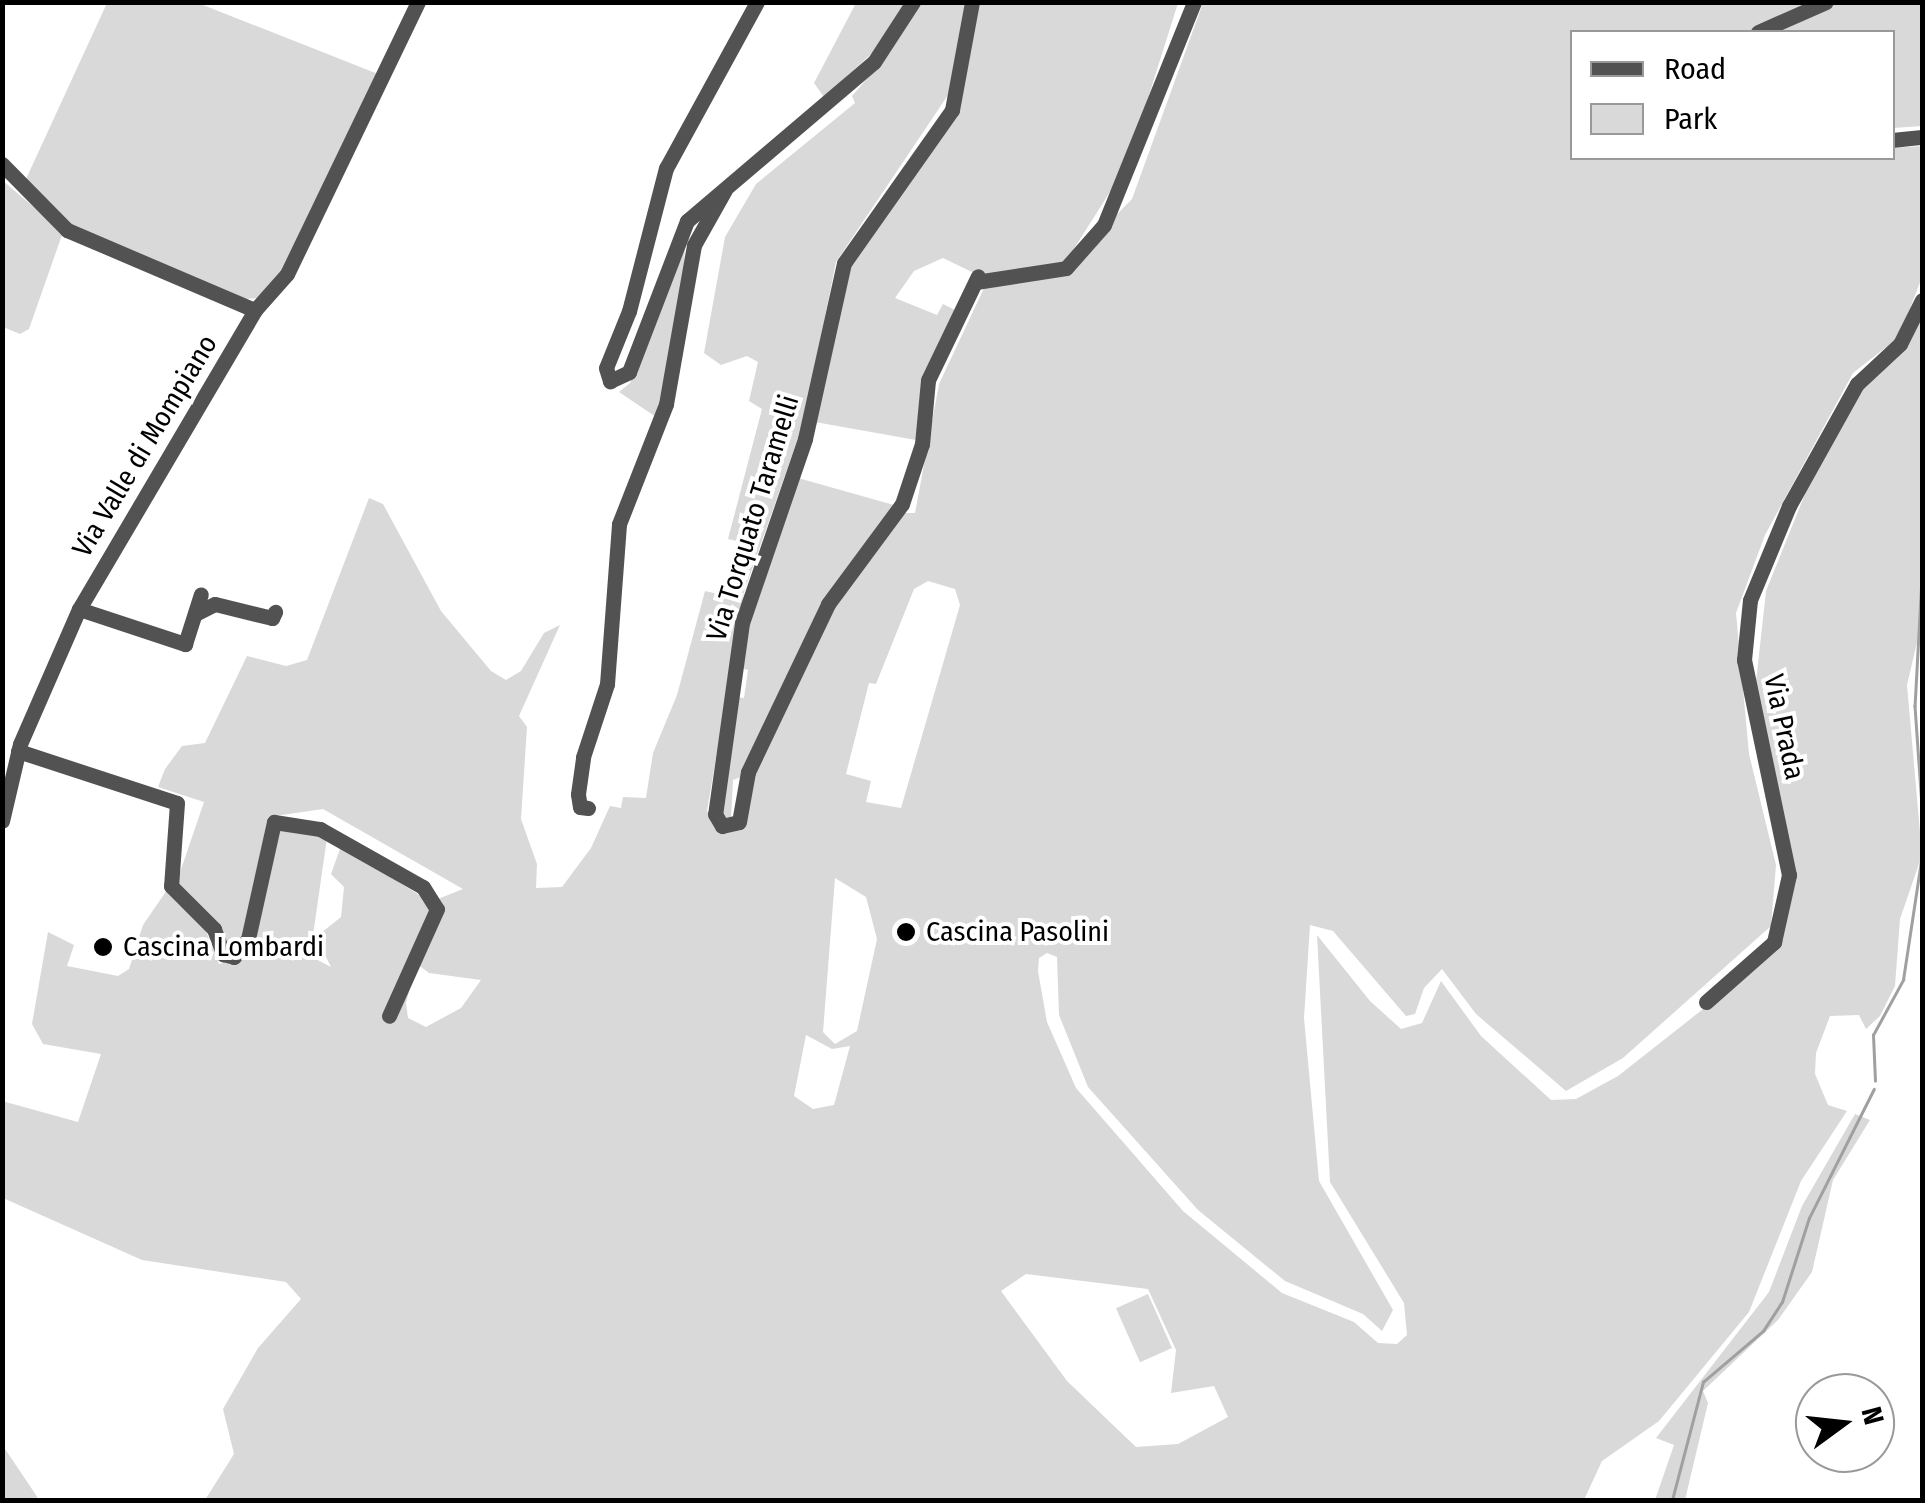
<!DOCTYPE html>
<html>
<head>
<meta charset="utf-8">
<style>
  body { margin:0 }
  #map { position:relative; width:1925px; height:1503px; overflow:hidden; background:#fff; font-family:"Fira Sans Condensed",sans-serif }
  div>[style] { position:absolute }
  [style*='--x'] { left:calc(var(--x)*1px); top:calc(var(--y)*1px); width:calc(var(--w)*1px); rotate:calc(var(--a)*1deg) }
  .green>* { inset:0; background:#d9d9d9; transform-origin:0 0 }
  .stream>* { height:2.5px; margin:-1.25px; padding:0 1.25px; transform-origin:1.25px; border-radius:1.25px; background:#a0a0a0 }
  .minor>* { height:15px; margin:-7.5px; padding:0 7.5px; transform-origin:7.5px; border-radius:7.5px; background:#525252 }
  .dots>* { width:28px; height:28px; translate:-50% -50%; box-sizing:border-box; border:5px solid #fff; border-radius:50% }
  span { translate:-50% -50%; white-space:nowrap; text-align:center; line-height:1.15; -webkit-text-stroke:8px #fff; paint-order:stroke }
  .street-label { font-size:28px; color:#000 }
  .poi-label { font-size:28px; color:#000 }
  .left { translate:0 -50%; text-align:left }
  .frame { position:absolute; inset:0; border:5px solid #000; pointer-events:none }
  .legend { position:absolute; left:1570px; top:30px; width:325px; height:130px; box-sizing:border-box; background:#fff; border:2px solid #999; margin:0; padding:12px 18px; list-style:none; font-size:30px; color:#000 }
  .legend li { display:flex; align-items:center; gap:20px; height:50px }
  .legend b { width:50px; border:2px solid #999 }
  .north { position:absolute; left:1795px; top:1373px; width:100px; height:100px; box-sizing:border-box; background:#fff; border:2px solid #999; border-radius:50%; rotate:75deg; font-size:28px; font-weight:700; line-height:40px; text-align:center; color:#000 }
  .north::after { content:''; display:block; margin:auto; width:35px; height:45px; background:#000; clip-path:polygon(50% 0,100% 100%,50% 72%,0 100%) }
</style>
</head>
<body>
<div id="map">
  <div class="green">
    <i style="clip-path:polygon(107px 3px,198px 3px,378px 74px,283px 271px,261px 298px,245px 299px,74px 228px,26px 179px)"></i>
    <i style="clip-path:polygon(856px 3px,909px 3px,892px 35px,824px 97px,814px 83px)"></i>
    <i style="clip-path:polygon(evenodd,918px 3px,965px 3px,948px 95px,836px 262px,804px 421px,744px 592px,707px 811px,719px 833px,741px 826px,755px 766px,840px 597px,903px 513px,915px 513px,939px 384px,985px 286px,1062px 270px,1132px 199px,1203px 3px,1814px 3px,1747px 32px,1572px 32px,1572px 158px,1892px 158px,1893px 148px,1922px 146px,1922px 277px,1899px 337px,1853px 373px,1765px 535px,1736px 613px,1749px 754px,1776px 865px,1771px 926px,1623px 1058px,1566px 1091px,1476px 1014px,1442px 969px,1424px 988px,1415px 1014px,1406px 1016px,1333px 931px,1310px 925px,1304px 1018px,1319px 1181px,1393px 1310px,1382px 1331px,1363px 1314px,1285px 1281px,1198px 1210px,1088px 1087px,1059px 1015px,1057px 957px,1047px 953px,1039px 958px,1038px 971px,1047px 1022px,1076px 1088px,1183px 1211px,1282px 1293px,1354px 1322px,1378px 1343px,1397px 1344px,1407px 1335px,1404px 1303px,1330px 1182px,1317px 935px,1370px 1001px,1401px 1029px,1422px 1023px,1441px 981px,1481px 1036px,1551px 1100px,1576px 1099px,1618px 1076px,1754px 969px,1782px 939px,1786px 824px,1755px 691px,1766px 591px,1807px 489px,1863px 383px,1922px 312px,1922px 621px,1907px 685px,1922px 855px,1900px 919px,1895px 986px,1880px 1016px,1866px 1029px,1859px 1015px,1830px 1016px,1816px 1053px,1815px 1074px,1828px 1105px,1847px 1111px,1801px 1181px,1749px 1312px,1659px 1421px,1602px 1461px,1584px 1500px,205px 1500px,234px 1454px,223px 1409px,258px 1348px,301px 1299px,286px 1282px,142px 1260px,3px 1198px,2px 1101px,78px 1122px,101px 1054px,43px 1044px,32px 1024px,48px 932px,74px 945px,67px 966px,118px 976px,129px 969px,143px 925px,167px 890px,202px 921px,219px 964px,248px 957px,272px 830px,284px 826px,327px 838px,310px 956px,331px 967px,316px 937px,341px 917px,344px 887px,331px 874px,341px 846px,432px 903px,406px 1003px,408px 1018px,426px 1027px,461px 1008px,481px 980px,429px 973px,417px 964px,438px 899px,463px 889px,323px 809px,268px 817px,240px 947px,228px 952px,175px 887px,204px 802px,158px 787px,165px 769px,182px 746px,205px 743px,247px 656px,286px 666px,307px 660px,369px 498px,383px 504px,441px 611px,491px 671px,506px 680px,521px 671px,544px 633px,560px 625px,519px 716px,527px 727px,521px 819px,537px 864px,536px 888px,562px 887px,591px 848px,610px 806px,621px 808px,623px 797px,646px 798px,653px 753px,677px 695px,705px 591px,727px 596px,745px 543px,728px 539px,762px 409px,749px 401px,758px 362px,747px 356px,721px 365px,704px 353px,725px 237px,756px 184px,855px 103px,852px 96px,890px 52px,918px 3px,928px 581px,955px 589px,960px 605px,901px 808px,866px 802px,871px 781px,846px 774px,869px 683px,876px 684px,914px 589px,928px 581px,918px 3px,835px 878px,866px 897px,877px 939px,857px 1031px,835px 1044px,823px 1032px,835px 878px,918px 3px,806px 1035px,832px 1049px,850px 1046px,834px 1105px,813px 1109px,794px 1096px,806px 1035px,918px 3px,1026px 1274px,1148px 1289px,1176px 1350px,1171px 1393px,1214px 1386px,1228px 1417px,1178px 1444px,1136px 1447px,1067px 1381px,1001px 1291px,1026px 1274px)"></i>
    <i style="clip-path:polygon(976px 3px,1178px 3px,1127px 165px,1063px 266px,982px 277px,943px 258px,914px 271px,895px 298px,937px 315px,943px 304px,955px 310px,916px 440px,815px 422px,846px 265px,951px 119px)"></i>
    <i style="clip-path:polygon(1835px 3px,1922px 3px,1922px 126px,1893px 128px,1892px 32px,1766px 32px)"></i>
    <i style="clip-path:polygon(2px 180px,63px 232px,29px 329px,20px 334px,3px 327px)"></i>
    <i style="clip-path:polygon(685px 248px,682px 291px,656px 417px,619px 392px,630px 383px)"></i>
    <i style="clip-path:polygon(798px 478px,894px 505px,834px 587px,741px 777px,733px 780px,731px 819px,722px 817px,736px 697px,744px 698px,748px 670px,740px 668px,745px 624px)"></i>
    <i style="clip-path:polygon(1855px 1114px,1870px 1120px,1833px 1180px,1812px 1272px,1778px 1320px,1703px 1391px,1708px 1403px,1685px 1500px,1655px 1500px,1674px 1445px,1656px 1438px,1769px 1292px,1802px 1206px)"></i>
    <i style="left:1148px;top:1294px;width:59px;height:35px;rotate:66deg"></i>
    <i style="clip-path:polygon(3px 1446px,32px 1489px,39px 1500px,3px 1500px)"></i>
  </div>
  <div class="stream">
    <i style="--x:1922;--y:578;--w:128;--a:93.1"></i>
    <i style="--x:1915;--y:706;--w:101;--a:86"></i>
    <i style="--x:1875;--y:1081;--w:46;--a:-92.5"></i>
    <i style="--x:1873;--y:1035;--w:63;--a:-61.4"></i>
    <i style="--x:1903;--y:980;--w:127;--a:-81.4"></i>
    <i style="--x:1672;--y:1500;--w:122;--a:-75.3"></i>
    <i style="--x:1703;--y:1382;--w:79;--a:-40.4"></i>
    <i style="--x:1763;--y:1331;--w:35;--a:-57"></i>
    <i style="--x:1782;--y:1302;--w:88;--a:-72.2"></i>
    <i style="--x:1809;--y:1218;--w:144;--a:-63.3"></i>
  </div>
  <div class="minor">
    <i style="--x:757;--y:2;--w:189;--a:118.7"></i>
    <i style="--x:666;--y:168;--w:148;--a:104.5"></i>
    <i style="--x:629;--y:311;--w:61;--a:112"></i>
    <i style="--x:606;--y:368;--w:14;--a:73"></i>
    <i style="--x:610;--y:381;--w:21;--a:-25"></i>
    <i style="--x:629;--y:372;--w:162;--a:-69"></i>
    <i style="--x:687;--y:221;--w:245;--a:-40.4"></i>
    <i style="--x:874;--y:62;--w:72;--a:-57"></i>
    <i style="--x:972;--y:2;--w:110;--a:100.5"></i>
    <i style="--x:952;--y:110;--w:187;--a:125.2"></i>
    <i style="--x:844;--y:263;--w:180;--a:102.5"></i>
    <i style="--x:805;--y:439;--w:194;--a:108.9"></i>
    <i style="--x:742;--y:623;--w:193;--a:98"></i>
    <i style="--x:715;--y:814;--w:14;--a:60"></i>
    <i style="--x:722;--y:826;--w:17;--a:-13"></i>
    <i style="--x:739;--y:822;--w:51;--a:-79.8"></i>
    <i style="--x:748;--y:772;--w:186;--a:-64.5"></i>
    <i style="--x:828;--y:604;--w:124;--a:-53.5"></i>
    <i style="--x:902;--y:504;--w:63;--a:-71.6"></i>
    <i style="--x:922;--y:444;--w:64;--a:-84.6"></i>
    <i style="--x:928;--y:380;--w:115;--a:-64.3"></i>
    <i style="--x:1758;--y:32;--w:74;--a:-23.8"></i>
    <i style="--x:1892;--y:140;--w:30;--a:-6"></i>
    <i style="--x:2;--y:164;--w:93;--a:45.4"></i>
    <i style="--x:67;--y:230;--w:204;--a:23.1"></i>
    <i style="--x:976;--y:282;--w:91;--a:-8.8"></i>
    <i style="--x:1066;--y:268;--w:57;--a:-48.5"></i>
    <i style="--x:1104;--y:225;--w:240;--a:-68"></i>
    <i style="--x:79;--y:609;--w:112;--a:18.3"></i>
    <i style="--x:185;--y:644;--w:52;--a:-72.3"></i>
    <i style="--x:195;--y:614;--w:22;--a:-27"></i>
    <i style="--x:215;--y:604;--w:59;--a:13.8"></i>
    <i style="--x:272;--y:618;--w:7;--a:-63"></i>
    <i style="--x:18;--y:751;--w:167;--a:18.1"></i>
    <i style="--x:177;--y:803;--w:83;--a:94.1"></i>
    <i style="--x:171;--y:886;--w:61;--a:45"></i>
    <i style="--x:214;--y:929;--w:27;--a:70"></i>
    <i style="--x:223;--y:954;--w:11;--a:15"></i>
    <i style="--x:234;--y:957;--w:23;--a:-52"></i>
    <i style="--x:248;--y:939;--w:120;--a:-77.5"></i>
    <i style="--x:274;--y:822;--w:47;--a:8.7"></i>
    <i style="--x:320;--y:829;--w:118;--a:29.4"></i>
    <i style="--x:423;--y:887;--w:26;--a:58"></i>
    <i style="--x:437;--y:909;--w:117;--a:114.2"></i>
    <i style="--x:588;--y:808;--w:8;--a:-173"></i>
    <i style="--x:580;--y:807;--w:13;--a:-99"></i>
    <i style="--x:578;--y:794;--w:37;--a:-82"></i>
    <i style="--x:583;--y:757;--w:77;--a:-71.8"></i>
    <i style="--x:607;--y:684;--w:160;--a:-85.7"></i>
    <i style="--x:619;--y:524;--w:129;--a:-68.6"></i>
    <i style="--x:666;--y:404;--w:161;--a:-80"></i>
    <i style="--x:694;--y:245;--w:63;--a:-60.6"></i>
    <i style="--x:2;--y:821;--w:79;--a:-76.8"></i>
    <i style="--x:20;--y:744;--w:147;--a:-66.4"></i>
    <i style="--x:79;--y:609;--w:347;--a:-59.5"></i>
    <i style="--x:255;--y:310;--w:48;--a:-48.4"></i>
    <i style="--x:287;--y:274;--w:302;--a:-64.3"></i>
    <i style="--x:1706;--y:1002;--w:91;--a:-41.4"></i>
    <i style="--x:1774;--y:942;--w:69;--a:-77.4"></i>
    <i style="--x:1789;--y:875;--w:220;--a:-101.8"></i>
    <i style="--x:1744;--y:660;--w:60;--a:-84.3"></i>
    <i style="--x:1750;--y:600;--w:102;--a:-67.5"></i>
    <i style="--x:1789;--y:506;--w:140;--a:-60.9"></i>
    <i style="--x:1857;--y:384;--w:59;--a:-42.9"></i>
    <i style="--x:1900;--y:344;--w:49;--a:-63.4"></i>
  </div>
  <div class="dots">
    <i style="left:906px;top:932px;background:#000"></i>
    <i style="left:103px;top:947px;background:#000"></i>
  </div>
  <div class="street-label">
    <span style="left:145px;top:446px;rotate:-59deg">Via Valle di Mompiano</span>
    <span style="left:753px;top:518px;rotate:-73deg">Via Torquato Taramelli</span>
    <span style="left:1784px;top:727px;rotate:78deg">Via Prada</span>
  </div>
  <div class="poi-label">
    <span class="left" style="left:926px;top:932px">Cascina Pasolini</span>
    <span class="left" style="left:123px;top:947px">Cascina Lombardi</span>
  </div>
  <div class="frame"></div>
  <ul class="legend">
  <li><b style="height:12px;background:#525252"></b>Road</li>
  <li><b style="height:28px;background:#d9d9d9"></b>Park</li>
  </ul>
  <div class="north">N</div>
</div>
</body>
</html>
